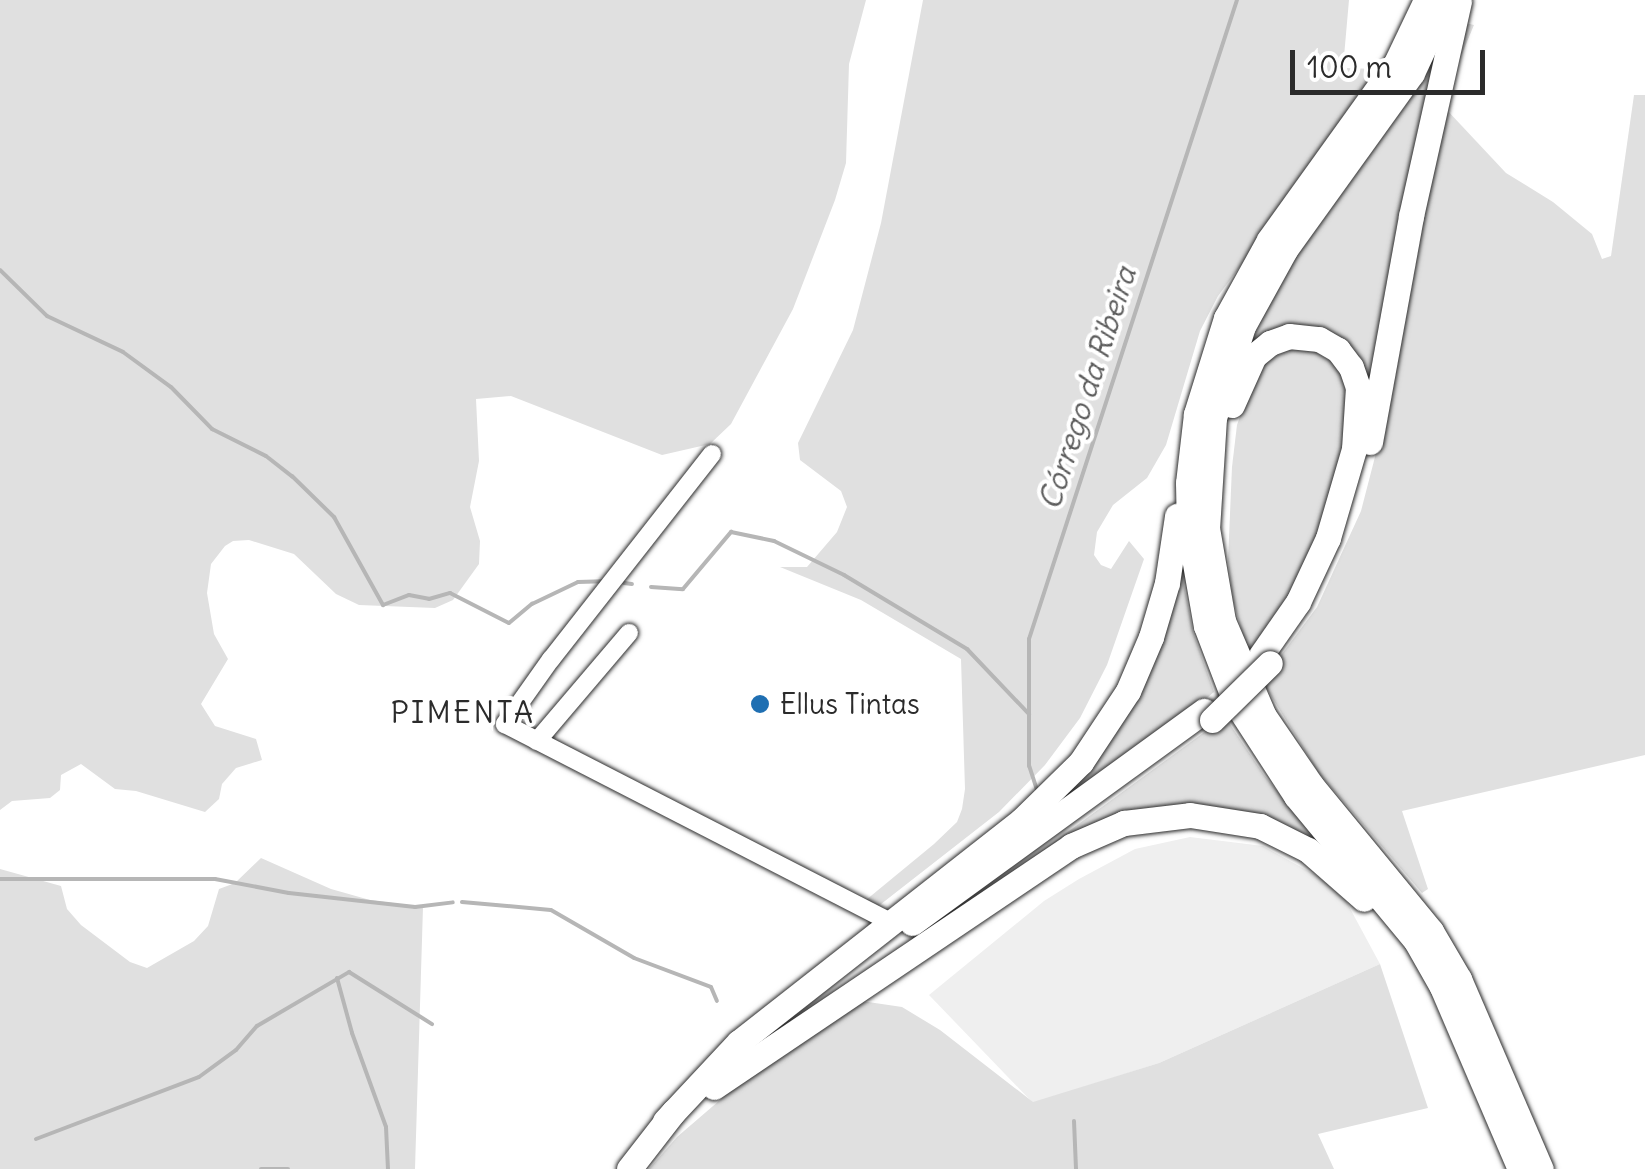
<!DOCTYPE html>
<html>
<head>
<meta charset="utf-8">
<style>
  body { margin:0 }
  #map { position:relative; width:1645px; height:1169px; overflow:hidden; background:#fff; font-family:Delius,sans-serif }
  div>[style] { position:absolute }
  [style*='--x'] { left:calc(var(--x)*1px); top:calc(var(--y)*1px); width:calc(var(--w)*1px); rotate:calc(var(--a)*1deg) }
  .built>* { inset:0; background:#efefef }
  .green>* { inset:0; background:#e0e0e0 }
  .stream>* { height:4px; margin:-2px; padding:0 2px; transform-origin:2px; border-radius:2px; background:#b6b6b6 }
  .roads { filter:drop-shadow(0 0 2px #2b2b2b) drop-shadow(0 0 2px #2b2b2b) }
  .minor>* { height:18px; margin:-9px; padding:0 9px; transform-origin:9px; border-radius:9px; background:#fff }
  .highway>* { height:25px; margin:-12.5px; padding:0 12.5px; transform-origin:12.5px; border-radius:12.5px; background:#fff }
  .bridges { filter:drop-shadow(0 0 2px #2b2b2b) drop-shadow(0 0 2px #2b2b2b) }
  .highway-bridge>* { height:25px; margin:-12.5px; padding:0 12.5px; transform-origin:12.5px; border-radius:12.5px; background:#fff }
  .dots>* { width:28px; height:28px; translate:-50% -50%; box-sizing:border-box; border:5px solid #fff; border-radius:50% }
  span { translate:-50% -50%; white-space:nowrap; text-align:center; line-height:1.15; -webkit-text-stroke:8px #fff; paint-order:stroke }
  .poi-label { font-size:28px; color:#2b2b2b }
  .left { translate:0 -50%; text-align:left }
  .water-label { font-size:30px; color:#5c5c5c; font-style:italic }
  .neighbourhood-label { font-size:30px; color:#2b2b2b; letter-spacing:2.5px }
  .scale { position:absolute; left:1290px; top:50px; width:195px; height:45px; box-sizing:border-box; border:5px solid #2b2b2b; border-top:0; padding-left:12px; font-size:30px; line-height:35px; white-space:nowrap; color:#2b2b2b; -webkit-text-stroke:8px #fff; paint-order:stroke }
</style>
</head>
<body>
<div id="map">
  <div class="built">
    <i style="clip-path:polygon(1190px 837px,1263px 846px,1319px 877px,1346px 901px,1380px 964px,1159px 1063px,1033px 1103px,929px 995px,1044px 901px,1079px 879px,1135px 849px)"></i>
  </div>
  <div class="green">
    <i style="clip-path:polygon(0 0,866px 0,849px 64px,846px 163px,835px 200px,793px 309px,731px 424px,710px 444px,662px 455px,511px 396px,476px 399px,479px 461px,470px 507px,480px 541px,479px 564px,453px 600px,435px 608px,359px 605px,336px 594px,294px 554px,249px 540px,233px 541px,225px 546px,211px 564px,207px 593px,214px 634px,228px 659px,201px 704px,215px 726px,256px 739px,262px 760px,236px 768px,222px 784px,219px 799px,205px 812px,136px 791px,115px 789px,81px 764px,61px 775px,60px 790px,50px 798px,12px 801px,0 810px)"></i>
    <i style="clip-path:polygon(923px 0,1349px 0,1343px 68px,1379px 69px,1369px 93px,1218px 296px,1200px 331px,1166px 445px,1147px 478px,1113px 505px,1097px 532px,1094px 555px,1101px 565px,1111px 569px,1129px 541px,1144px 559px,1107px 665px,1080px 718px,1045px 765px,999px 812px,867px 915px,866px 900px,934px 844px,957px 822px,962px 809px,965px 789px,961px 659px,861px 600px,780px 567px,807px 567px,837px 532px,847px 507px,841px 491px,800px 460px,798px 443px,853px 330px,881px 223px)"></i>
    <i style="clip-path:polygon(1461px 22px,1474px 25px,1452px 78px,1446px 109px,1506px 173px,1553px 202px,1592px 234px,1602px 259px,1611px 256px,1634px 95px,1645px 95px,1645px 755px,1402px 811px,1428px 889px,1422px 893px,1318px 772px,1262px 681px,1317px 607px,1361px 511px,1376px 453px,1411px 244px)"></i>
    <i style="clip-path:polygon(1440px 45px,1368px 411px,1322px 328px,1291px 325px,1248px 351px,1271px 295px,1318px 222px,1405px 106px)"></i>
    <i style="clip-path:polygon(1287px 350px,1312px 350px,1335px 364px,1345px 380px,1349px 419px,1311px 564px,1249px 657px,1233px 600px,1228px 561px,1232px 467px,1237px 425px,1252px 382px,1265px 363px)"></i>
    <i style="clip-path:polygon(1178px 554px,1193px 632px,1214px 692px,1174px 726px,1007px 840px,1083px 767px)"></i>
    <i style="clip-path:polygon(1225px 717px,1264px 775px,1320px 843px,1167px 809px,942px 924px)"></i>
    <i style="clip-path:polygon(261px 858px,331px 889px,370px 900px,423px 907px,415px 1169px,0 1169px,0 869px,61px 886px,67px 909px,81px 925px,130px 962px,147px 968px,194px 941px,208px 926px,219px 889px,235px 883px)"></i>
    <i style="clip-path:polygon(1380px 964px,1428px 1108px,1318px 1134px,1334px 1169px,649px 1169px,677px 1137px,763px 1063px,848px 999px,902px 1007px,940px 1030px,1033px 1102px,1159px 1063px)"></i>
  </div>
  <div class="stream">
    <i style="--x:0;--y:270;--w:66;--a:44.4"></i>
    <i style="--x:47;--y:316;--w:84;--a:25.3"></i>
    <i style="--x:123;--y:352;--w:59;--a:36.1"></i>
    <i style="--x:171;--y:387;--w:59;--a:45.7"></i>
    <i style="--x:212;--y:429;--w:60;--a:26.6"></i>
    <i style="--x:266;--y:456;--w:33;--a:38"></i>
    <i style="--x:292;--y:476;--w:59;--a:44.3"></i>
    <i style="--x:334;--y:517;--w:101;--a:60.9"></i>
    <i style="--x:383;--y:605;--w:28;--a:-21"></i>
    <i style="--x:409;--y:595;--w:20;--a:11"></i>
    <i style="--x:429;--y:599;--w:22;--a:-16"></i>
    <i style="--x:450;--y:593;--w:66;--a:27"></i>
    <i style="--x:509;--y:623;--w:30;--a:-40"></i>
    <i style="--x:532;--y:604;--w:51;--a:-25.6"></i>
    <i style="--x:578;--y:582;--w:25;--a:-2"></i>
    <i style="--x:624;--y:583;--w:8;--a:7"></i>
    <i style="--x:651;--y:587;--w:32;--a:4"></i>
    <i style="--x:683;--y:589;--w:75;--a:-49.9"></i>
    <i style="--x:731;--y:532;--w:44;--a:11.8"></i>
    <i style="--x:774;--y:541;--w:78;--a:25.9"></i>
    <i style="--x:844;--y:575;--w:144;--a:31"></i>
    <i style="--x:967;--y:649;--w:90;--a:46.4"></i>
    <i style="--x:1037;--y:790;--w:25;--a:-108"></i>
    <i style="--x:1029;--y:766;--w:127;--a:-90"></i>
    <i style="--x:1029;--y:639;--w:672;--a:-71.97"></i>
    <i style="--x:0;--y:879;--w:215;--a:0"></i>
    <i style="--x:215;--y:879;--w:75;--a:10.7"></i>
    <i style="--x:289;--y:893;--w:127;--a:6.3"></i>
    <i style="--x:415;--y:907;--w:38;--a:-7"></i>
    <i style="--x:462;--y:902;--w:89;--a:5.1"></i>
    <i style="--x:551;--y:910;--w:96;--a:30"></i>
    <i style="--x:634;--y:958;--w:82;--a:20.6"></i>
    <i style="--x:711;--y:987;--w:15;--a:67"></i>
    <i style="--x:337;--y:978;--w:57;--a:74.7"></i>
    <i style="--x:352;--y:1033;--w:100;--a:70.1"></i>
    <i style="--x:386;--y:1127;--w:42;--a:87.3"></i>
    <i style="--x:1074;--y:1121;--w:48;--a:87.6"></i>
    <i style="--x:36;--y:1139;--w:174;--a:-20.8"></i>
    <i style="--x:199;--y:1077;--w:46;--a:-36.1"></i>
    <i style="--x:236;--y:1050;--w:32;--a:-49"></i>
    <i style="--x:257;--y:1026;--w:107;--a:-30.4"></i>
    <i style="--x:349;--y:972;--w:98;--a:32.1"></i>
    <i style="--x:261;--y:1169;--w:27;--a:0"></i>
  </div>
  <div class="roads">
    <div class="minor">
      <i style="--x:712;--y:454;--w:261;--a:128.1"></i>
      <i style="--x:551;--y:659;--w:80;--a:125.3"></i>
      <i style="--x:505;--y:724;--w:432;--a:27.2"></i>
      <i style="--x:537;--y:741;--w:142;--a:-49.6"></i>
    </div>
    <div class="highway">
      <i style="--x:1426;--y:0;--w:70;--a:115.5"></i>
      <i style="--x:1396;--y:63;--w:218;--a:125.7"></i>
      <i style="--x:1269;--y:240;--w:89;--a:118.9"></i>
      <i style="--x:1226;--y:318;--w:101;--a:107.4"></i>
      <i style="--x:1196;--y:414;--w:69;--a:96.6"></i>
      <i style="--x:1188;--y:483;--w:46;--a:88.8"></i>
      <i style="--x:1189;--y:529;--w:98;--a:80.1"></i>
      <i style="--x:1206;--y:626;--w:81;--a:69.1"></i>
      <i style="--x:1235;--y:702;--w:112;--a:57"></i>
      <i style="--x:1296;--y:796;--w:188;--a:50.4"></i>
      <i style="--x:1416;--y:941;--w:53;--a:60.5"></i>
      <i style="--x:1442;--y:987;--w:198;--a:66.8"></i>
      <i style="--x:1446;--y:0;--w:81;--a:115"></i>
      <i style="--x:1412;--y:73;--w:218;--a:125.7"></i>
      <i style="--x:1285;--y:250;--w:87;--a:118.9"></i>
      <i style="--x:1243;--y:326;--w:96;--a:107.5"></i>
      <i style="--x:1214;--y:418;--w:110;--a:93.6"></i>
      <i style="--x:1207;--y:528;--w:94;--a:80.2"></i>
      <i style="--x:1223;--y:621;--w:103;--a:66.7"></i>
      <i style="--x:1264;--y:716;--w:83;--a:55.7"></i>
      <i style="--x:1311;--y:785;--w:189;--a:50.6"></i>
      <i style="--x:1431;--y:931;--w:56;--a:59.7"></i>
      <i style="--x:1459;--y:979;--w:207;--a:66.7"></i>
      <i style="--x:1232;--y:405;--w:54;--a:-65.8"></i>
      <i style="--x:1254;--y:356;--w:21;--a:-39"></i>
      <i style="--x:1270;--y:343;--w:20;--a:-20"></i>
      <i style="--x:1289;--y:336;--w:30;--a:6"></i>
      <i style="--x:1319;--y:339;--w:22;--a:30"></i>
      <i style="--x:1338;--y:350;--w:21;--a:53"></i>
      <i style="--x:1351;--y:367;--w:21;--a:71"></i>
      <i style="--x:1358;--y:387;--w:62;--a:93.7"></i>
      <i style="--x:1354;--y:449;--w:93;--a:106.3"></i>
      <i style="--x:1328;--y:538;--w:71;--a:115.1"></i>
      <i style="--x:1298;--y:602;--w:65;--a:124.9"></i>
      <i style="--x:1370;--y:442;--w:230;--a:-79.7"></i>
      <i style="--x:1411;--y:216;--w:220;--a:-77.4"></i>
      <i style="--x:912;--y:923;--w:361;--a:-36"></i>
      <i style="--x:714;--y:1087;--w:431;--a:-34"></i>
      <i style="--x:1071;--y:846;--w:58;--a:-23.5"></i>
      <i style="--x:1124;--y:823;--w:66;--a:-6.9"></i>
      <i style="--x:1190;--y:815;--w:71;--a:8.9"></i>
      <i style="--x:1260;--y:826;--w:54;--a:26.6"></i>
      <i style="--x:1308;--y:850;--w:74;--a:41.2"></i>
      <i style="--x:665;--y:1121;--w:108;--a:-46.9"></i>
      <i style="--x:739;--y:1042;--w:358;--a:-38.1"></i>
      <i style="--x:1021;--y:821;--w:84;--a:-44.5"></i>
      <i style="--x:1081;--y:762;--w:85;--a:-56.5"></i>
      <i style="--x:1128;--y:691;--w:59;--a:-66.9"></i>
      <i style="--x:1151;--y:637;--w:56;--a:-73.5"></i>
      <i style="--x:1167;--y:583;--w:68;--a:-81.5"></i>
      <i style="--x:629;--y:1169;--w:73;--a:-52.2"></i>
    </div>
  </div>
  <div class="bridges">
    <div class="highway-bridge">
      <i style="--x:1212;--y:720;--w:81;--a:-44.5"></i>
    </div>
  </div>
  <div class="dots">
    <i style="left:760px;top:704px;background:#1f6fb2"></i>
  </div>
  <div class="poi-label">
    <span class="left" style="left:780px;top:704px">Ellus Tintas</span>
  </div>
  <div class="water-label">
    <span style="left:1087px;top:388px;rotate:-72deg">Córrego da Ribeira</span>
  </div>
  <div class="neighbourhood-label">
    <span style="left:463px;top:712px">PIMENTA</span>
  </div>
  <div class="scale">100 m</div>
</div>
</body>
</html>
